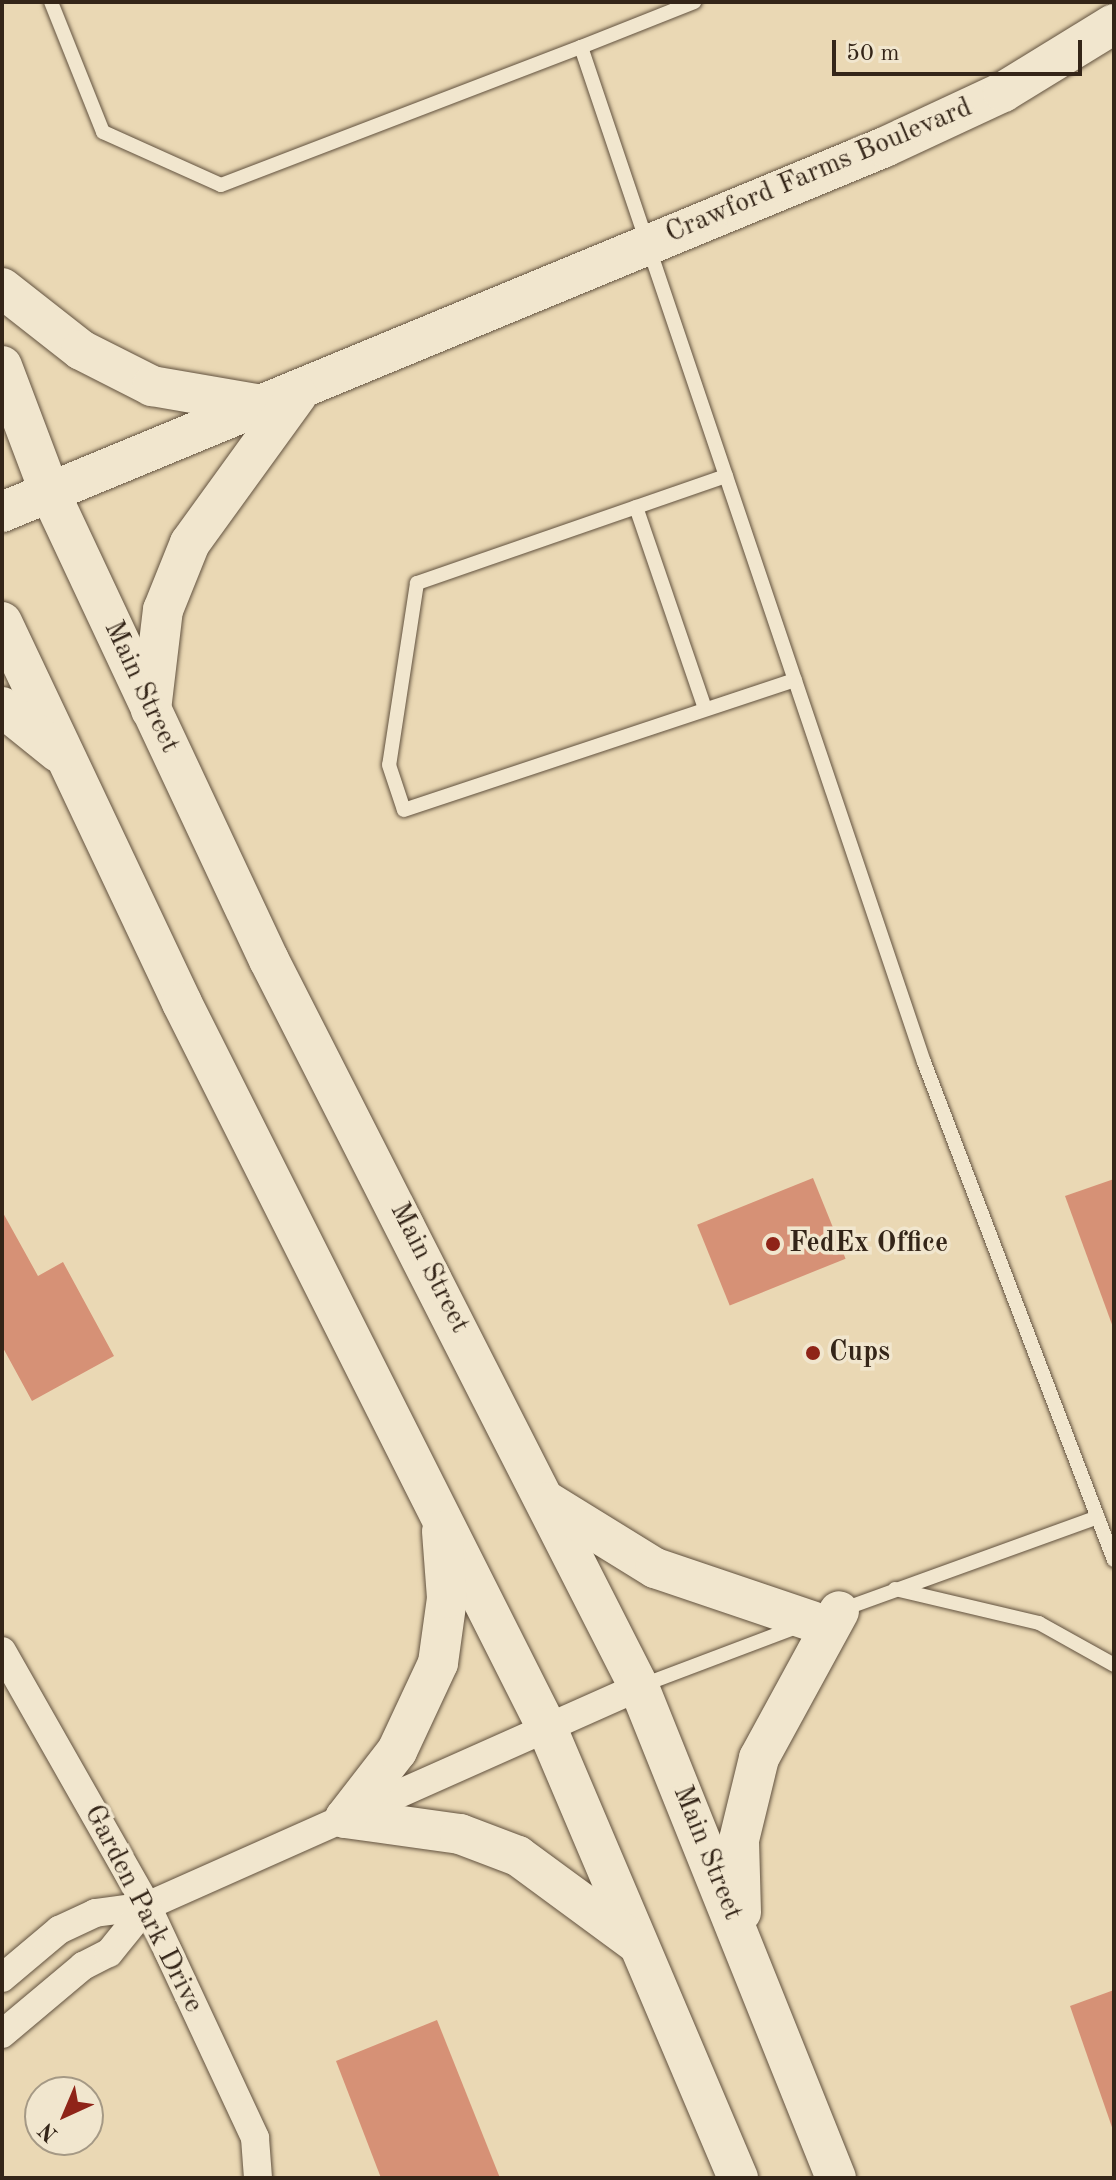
<!DOCTYPE html>
<html>
<head>
<meta charset="utf-8">
<style>
  body { margin:0 }
  #map { position:relative; width:1116px; height:2180px; overflow:hidden; background:#ead8b4; font-family:"Old Standard TT",serif }
  div>[style] { position:absolute }
  [style*='--x'] { left:calc(var(--x)*1px); top:calc(var(--y)*1px); width:calc(var(--w)*1px); rotate:calc(var(--a)*1deg) }
  .building>* { inset:0; background:#d69176; transform-origin:0 0 }
  .roads { filter:drop-shadow(0 0 2px #62523f) drop-shadow(0 0 2px #62523f) }
  .lane>* { height:14px; margin:-7px; padding:0 7px; transform-origin:7px; border-radius:7px; background:#f1e6ce }
  .street>* { height:28px; margin:-14px; padding:0 14px; transform-origin:14px; border-radius:14px; background:#f1e6ce }
  .secondary>* { height:40px; margin:-20px; padding:0 20px; transform-origin:20px; border-radius:20px; background:#f1e6ce }
  .dots>* { width:22px; height:22px; translate:-50% -50%; box-sizing:border-box; border:4px solid #f1e6ce; border-radius:50% }
  span { translate:-50% -50%; white-space:nowrap; text-align:center; line-height:1.15; -webkit-text-stroke:7px #f1e6ce; paint-order:stroke }
  .street-label { font-size:28px; color:#342518 }
  .poi-label { font-size:28px; color:#342518; font-weight:700 }
  .left { translate:0 -50%; text-align:left }
  .frame { position:absolute; inset:0; border:4px solid #342518; pointer-events:none }
  .north { position:absolute; left:24px; top:2076px; width:80px; height:80px; box-sizing:border-box; background:#f1e6ce; border:2px solid #a59985; border-radius:50%; rotate:224deg; font-size:22px; font-weight:700; line-height:32px; text-align:center; color:#342518 }
  .north::after { content:''; display:block; margin:auto; width:28px; height:36px; background:#8f2418; clip-path:polygon(50% 0,100% 100%,50% 72%,0 100%) }
  .scale { position:absolute; left:832px; top:40px; width:250px; height:36px; box-sizing:border-box; border:4px solid #342518; border-top:0; padding-left:10px; font-size:24px; line-height:28px; white-space:nowrap; color:#342518; -webkit-text-stroke:6px #f1e6ce; paint-order:stroke }
</style>
</head>
<body>
<div id="map">
  <div class="building">
    <i style="left:813px;top:1178px;width:87px;height:125px;rotate:68deg"></i>
    <i style="clip-path:polygon(1114px 1179px,1114px 1330px,1065px 1196px)"></i>
    <i style="clip-path:polygon(2px 1211px,38px 1276px,63px 1262px,114px 1356px,32px 1401px,2px 1346px)"></i>
    <i style="clip-path:polygon(1114px 1990px,1114px 2133px,1070px 2006px)"></i>
    <i style="clip-path:polygon(437px 2020px,500px 2178px,381px 2178px,336px 2061px)"></i>
  </div>
  <div class="roads">
    <div class="lane">
      <i style="--x:51;--y:2;--w:140;--a:68.2"></i>
      <i style="--x:103;--y:132;--w:129;--a:24.2"></i>
      <i style="--x:221;--y:185;--w:386;--a:-21"></i>
      <i style="--x:581;--y:47;--w:1071;--a:71.33"></i>
      <i style="--x:924;--y:1062;--w:533;--a:69.12"></i>
      <i style="--x:581;--y:47;--w:122;--a:-21.7"></i>
      <i style="--x:726;--y:476;--w:327;--a:160.9"></i>
      <i style="--x:417;--y:583;--w:184;--a:98.7"></i>
      <i style="--x:389;--y:765;--w:47;--a:71.6"></i>
      <i style="--x:404;--y:810;--w:412;--a:-18.4"></i>
      <i style="--x:636;--y:507;--w:213;--a:71.1"></i>
      <i style="--x:895;--y:1589;--w:148;--a:13.3"></i>
      <i style="--x:1039;--y:1623;--w:86;--a:29.2"></i>
      <i style="--x:841;--y:1610;--w:273;--a:-19.9"></i>
      <i style="--x:643;--y:1685;--w:167;--a:-20.7"></i>
    </div>
    <div class="street">
      <i style="--x:2;--y:1651;--w:293;--a:60.4"></i>
      <i style="--x:147;--y:1906;--w:256;--a:65"></i>
      <i style="--x:255;--y:2138;--w:40;--a:85.7"></i>
      <i style="--x:2;--y:1978;--w:75;--a:-40.1"></i>
      <i style="--x:59;--y:1930;--w:40;--a:-25"></i>
      <i style="--x:95;--y:1913;--w:52;--a:-7.7"></i>
      <i style="--x:147;--y:1906;--w:539;--a:-23.99"></i>
      <i style="--x:2;--y:2034;--w:106;--a:-40"></i>
      <i style="--x:83;--y:1966;--w:29;--a:-27"></i>
      <i style="--x:109;--y:1953;--w:60;--a:-51"></i>
    </div>
    <div class="secondary">
      <i style="--x:2;--y:288;--w:100;--a:38.1"></i>
      <i style="--x:81;--y:350;--w:80;--a:26.9"></i>
      <i style="--x:152;--y:386;--w:112;--a:9.8"></i>
      <i style="--x:2;--y:366;--w:136;--a:69.3"></i>
      <i style="--x:50;--y:493;--w:516;--a:64.88"></i>
      <i style="--x:269;--y:960;--w:816;--a:63.03"></i>
      <i style="--x:639;--y:1687;--w:529;--a:68.14"></i>
      <i style="--x:2;--y:512;--w:955;--a:-22.46"></i>
      <i style="--x:885;--y:147;--w:130;--a:-25"></i>
      <i style="--x:1003;--y:92;--w:130;--a:-31.5"></i>
      <i style="--x:2;--y:622;--w:421;--a:64.7"></i>
      <i style="--x:182;--y:1003;--w:812;--a:63.28"></i>
      <i style="--x:547;--y:1728;--w:489;--a:67"></i>
      <i style="--x:2;--y:707;--w:72;--a:38.8"></i>
      <i style="--x:151;--y:710;--w:101;--a:-83.2"></i>
      <i style="--x:163;--y:610;--w:72;--a:-68.1"></i>
      <i style="--x:190;--y:543;--w:183;--a:-54.1"></i>
      <i style="--x:548;--y:1502;--w:126;--a:31.7"></i>
      <i style="--x:655;--y:1568;--w:166;--a:18.7"></i>
      <i style="--x:345;--y:1818;--w:116;--a:7.9"></i>
      <i style="--x:460;--y:1834;--w:62;--a:20.8"></i>
      <i style="--x:518;--y:1856;--w:145;--a:36.3"></i>
      <i style="--x:345;--y:1818;--w:85;--a:-52.2"></i>
      <i style="--x:397;--y:1751;--w:97;--a:-65"></i>
      <i style="--x:438;--y:1663;--w:66;--a:-82.1"></i>
      <i style="--x:447;--y:1598;--w:67;--a:-94.3"></i>
      <i style="--x:741;--y:1912;--w:72;--a:-91.6"></i>
      <i style="--x:739;--y:1840;--w:84;--a:-76.3"></i>
      <i style="--x:759;--y:1758;--w:167;--a:-61.4"></i>
    </div>
  </div>
  <div class="dots">
    <i style="left:773px;top:1244px;background:#8f2418"></i>
    <i style="left:813px;top:1353px;background:#8f2418"></i>
  </div>
  <div class="street-label">
    <span style="left:819px;top:171px;rotate:-23deg">Crawford Farms Boulevard</span>
    <span style="left:141px;top:687px;rotate:65deg">Main Street</span>
    <span style="left:429px;top:1268px;rotate:63deg">Main Street</span>
    <span style="left:707px;top:1853px;rotate:68deg">Main Street</span>
    <span style="left:143px;top:1909px;rotate:63deg">Garden Park Drive</span>
  </div>
  <div class="poi-label">
    <span class="left" style="left:789px;top:1244px">FedEx Office</span>
    <span class="left" style="left:829px;top:1353px">Cups</span>
  </div>
  <div class="frame"></div>
  <div class="north">N</div>
  <div class="scale">50 m</div>
</div>
</body>
</html>
